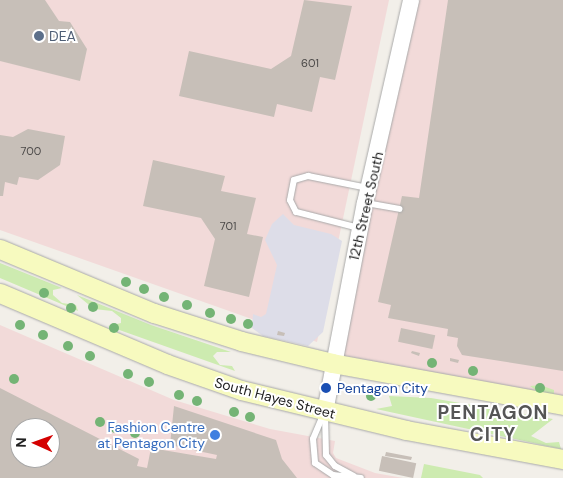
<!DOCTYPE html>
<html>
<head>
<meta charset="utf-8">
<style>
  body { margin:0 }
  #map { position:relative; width:563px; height:478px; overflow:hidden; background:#f2efe9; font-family:"DM Sans",sans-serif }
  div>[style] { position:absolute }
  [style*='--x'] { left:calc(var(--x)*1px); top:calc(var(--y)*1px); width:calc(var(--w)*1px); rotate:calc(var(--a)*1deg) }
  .commercial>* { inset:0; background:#f2dad9 }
  .grass>* { inset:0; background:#cdebb0 }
  .plaza>* { inset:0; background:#dddde8 }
  .building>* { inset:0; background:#c7bfb8; transform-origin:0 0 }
  .roads { filter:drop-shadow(0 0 1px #a9a9a9) drop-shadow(0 0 1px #a9a9a9) }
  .service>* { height:6px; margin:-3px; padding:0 3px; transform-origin:3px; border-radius:3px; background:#fff }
  .tertiary>* { height:16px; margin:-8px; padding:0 8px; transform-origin:8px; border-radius:8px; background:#fff }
  .secondary>* { height:19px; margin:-9.5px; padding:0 9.5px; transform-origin:9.5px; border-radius:9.5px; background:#f7fabf }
  .trees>* { width:10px; height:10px; margin:-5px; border-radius:50%; background:#74b475 }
  .dots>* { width:14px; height:14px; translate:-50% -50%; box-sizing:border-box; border:2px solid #fff; border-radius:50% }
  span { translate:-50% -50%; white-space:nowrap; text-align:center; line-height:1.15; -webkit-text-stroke:4px #fff; paint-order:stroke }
  .number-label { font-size:11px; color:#4b4948 }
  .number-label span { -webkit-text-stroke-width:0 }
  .service-label { font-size:14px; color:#4e5e75 }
  .left { translate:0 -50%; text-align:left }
  .street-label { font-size:14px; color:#222 }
  .transit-label { font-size:14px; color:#164399 }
  .shop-label { font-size:14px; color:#366cbe }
  .right { translate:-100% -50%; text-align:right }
  .district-label { font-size:19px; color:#555; font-weight:700; letter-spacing:1px }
  .north { position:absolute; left:10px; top:418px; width:50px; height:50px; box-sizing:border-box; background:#fff; border:1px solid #a7a7a7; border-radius:50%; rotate:272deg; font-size:14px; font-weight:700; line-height:20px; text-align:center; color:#222 }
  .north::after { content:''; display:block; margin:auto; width:18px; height:22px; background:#d40000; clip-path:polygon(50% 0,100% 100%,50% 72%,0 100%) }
</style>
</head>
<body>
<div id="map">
  <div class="commercial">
    <i style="clip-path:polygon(0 0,389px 0,317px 342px,0 230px)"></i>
    <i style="clip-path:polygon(411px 0,563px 0,563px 405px,332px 363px)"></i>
    <i style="clip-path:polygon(evenodd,0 325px,174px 400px,270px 429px,335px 441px,333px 453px,336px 458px,375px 473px,403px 478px,0 478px,0 325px,20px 428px,50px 428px,50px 458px,20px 458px,20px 428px)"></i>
  </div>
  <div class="grass">
    <i style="clip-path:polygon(0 263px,62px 288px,53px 290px,53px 295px,62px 303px,76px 305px,78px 311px,0 278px)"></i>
    <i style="clip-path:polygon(77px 295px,151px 325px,231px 352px,217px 352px,213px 356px,220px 365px,232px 366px,235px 371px,108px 326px,121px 323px,121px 318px,112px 311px,94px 309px)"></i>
    <i style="clip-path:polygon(540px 385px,554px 390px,554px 395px,540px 393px,530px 386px)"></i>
    <i style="clip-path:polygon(389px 396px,431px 398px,553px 419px,531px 436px,546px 443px,559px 442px,561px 449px,376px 409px,392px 406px)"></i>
    <i style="clip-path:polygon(424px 464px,480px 475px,483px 478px,421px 478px)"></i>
  </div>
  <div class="plaza">
    <i style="clip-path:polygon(283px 214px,294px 225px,331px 234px,342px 241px,323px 332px,308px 346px,263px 336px,252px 328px,253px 314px,261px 317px,266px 314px,277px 265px,265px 240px,272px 224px)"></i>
  </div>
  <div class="building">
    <i style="clip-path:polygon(0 0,45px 0,59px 21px,70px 22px,87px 49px,80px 81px,0 61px)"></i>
    <i style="clip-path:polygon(304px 0,352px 6px,335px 80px,320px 77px,312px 112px,277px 104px,274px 117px,179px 96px,189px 51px,271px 69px,291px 56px)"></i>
    <i style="clip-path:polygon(448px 0,563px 0,563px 371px,462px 355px,457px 346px,458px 338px,447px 336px,448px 329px,388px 318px,391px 305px,378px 302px,402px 196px,419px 198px)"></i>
    <i style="clip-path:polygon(28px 129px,65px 136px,60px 165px,38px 180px,19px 177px,17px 185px,5px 182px,3px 196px,0 196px,0 135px,13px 137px)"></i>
    <i style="clip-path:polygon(153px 160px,225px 176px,221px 191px,256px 198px,247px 234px,263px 237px,249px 297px,204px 286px,215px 239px,201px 218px,143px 206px)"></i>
    <i style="left:401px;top:328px;width:35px;height:14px;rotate:12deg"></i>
    <i style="clip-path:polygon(278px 331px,285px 333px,284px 336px,277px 335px)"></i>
    <i style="clip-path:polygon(412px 351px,420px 353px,419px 356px,411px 353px)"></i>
    <i style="clip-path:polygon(450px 358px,459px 360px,458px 363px,450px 361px)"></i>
    <i style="clip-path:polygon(evenodd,0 388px,139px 459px,137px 466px,147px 468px,151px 448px,216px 459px,217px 455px,170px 445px,174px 406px,276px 440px,282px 459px,297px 478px,0 478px,0 388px,20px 428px,50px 428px,50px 458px,20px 458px,20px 428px)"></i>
    <i style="clip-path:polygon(386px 452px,412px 457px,411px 460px,385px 456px)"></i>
    <i style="left:382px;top:456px;width:35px;height:15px;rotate:12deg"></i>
  </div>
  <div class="roads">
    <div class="service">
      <i style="--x:366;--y:203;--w:34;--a:10"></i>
      <i style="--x:359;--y:228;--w:65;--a:-165.7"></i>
      <i style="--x:296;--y:212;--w:13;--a:-117"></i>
      <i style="--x:290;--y:200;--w:20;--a:-79"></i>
      <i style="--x:294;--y:180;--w:15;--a:-16"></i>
      <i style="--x:308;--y:176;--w:61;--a:11.3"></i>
      <i style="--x:324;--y:413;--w:28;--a:113"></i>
      <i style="--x:313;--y:439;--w:24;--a:85"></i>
      <i style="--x:315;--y:463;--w:22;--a:34"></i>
      <i style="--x:333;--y:475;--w:28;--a:6"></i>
      <i style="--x:325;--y:414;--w:41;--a:88.6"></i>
      <i style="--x:326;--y:455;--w:14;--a:51"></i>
      <i style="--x:335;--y:466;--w:21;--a:28"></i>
    </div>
    <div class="tertiary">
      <i style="--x:325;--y:412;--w:213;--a:-79.2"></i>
      <i style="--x:365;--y:203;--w:208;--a:-77.2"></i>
    </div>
    <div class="secondary">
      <i style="--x:0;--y:249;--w:167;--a:22.6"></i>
      <i style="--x:154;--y:313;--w:91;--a:17.8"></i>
      <i style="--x:241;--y:341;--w:94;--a:13.6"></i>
      <i style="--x:332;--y:363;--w:235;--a:10.3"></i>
      <i style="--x:0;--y:293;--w:181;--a:23"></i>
      <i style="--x:167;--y:364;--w:78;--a:19.4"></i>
      <i style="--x:241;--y:390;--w:170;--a:13.6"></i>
      <i style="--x:406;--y:430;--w:160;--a:10.5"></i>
    </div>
  </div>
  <div class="trees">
    <i style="left:126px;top:282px"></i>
    <i style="left:144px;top:289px"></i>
    <i style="left:44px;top:293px"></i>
    <i style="left:164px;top:297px"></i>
    <i style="left:187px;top:305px"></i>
    <i style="left:93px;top:307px"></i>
    <i style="left:71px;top:308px"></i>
    <i style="left:210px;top:313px"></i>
    <i style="left:231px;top:319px"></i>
    <i style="left:248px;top:324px"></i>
    <i style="left:20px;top:325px"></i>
    <i style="left:114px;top:328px"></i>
    <i style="left:43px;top:335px"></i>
    <i style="left:68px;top:346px"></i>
    <i style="left:90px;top:356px"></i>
    <i style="left:432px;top:363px"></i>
    <i style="left:473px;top:371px"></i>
    <i style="left:128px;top:374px"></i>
    <i style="left:14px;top:379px"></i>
    <i style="left:149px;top:382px"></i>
    <i style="left:540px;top:388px"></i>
    <i style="left:179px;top:395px"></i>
    <i style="left:371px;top:396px"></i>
    <i style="left:197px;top:401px"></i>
    <i style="left:234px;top:412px"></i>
    <i style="left:250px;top:417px"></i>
    <i style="left:100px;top:422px"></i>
    <i style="left:115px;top:428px"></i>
    <i style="left:135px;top:433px"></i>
  </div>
  <div class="dots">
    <i style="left:39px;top:36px;background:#5c6f8a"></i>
    <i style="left:326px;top:388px;background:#1a4fb4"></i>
    <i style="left:215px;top:435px;background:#3f7fe0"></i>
  </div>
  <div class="number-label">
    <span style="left:310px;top:63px">601</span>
    <span style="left:31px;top:151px">700</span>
    <span style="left:228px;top:226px">701</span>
  </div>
  <div class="service-label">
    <span class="left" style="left:49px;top:36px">DEA</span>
  </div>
  <div class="street-label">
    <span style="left:366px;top:206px;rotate:-77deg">12th Street South</span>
    <span style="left:275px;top:398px;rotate:15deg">South Hayes Street</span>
  </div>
  <div class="transit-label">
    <span class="left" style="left:337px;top:388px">Pentagon City</span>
  </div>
  <div class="shop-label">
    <span class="right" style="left:205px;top:435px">Fashion Centre<br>at Pentagon City</span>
  </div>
  <div class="district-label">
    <span style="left:493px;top:424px">PENTAGON<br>CITY</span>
  </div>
  <div class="north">N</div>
</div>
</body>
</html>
